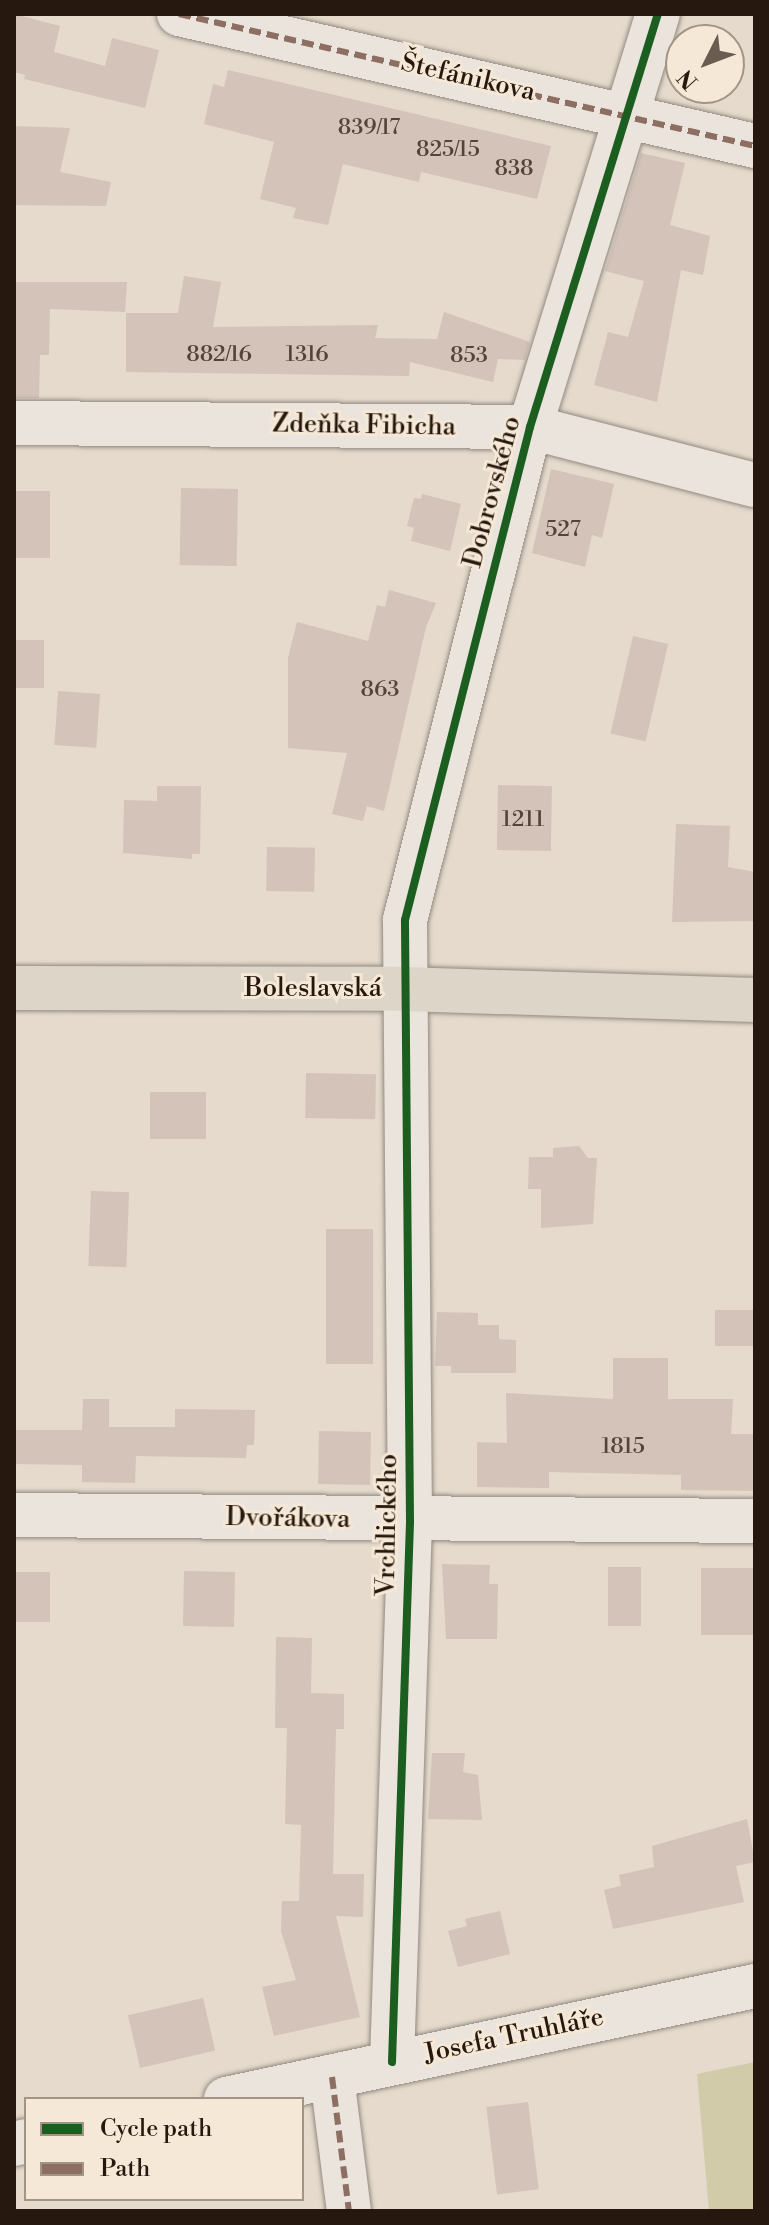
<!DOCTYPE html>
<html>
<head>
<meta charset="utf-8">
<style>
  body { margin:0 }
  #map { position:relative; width:769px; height:2225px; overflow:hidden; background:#e5dacb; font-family:"Libre Bodoni",serif }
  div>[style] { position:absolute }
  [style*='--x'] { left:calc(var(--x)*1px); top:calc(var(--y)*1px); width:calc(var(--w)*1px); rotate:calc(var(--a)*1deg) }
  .green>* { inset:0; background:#d1cba9 }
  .building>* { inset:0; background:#d3c3b9; transform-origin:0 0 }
  .roads { filter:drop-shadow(0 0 2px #928a81) drop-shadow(0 0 2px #928a81) }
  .minor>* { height:44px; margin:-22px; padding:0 22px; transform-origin:22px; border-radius:22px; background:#eae4dd }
  .major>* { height:44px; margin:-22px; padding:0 22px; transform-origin:22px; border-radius:22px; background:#ddd5c8 }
  .quiet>* { height:6px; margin-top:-3px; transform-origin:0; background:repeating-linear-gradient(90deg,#8d6e63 0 12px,transparent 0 18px) }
  .cycleway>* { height:8px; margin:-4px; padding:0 4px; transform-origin:4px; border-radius:4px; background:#1b5e20 }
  span { translate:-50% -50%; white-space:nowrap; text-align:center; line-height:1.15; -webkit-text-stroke:6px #f5e8d6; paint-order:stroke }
  .number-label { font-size:22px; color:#52443a }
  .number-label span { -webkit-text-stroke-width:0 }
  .street-label { font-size:26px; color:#26180e }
  .frame { position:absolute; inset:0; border:16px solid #26180e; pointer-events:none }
  .legend { position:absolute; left:24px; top:2097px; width:280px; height:104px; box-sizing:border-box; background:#f5e8d6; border:2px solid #a29586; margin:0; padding:10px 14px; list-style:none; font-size:24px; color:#26180e }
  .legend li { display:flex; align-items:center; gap:16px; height:40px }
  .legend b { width:40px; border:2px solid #a29586 }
  .north { position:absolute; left:665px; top:24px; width:80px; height:80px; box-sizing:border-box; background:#f5e8d6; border:2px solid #a29586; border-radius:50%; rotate:228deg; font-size:22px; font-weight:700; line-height:32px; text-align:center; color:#26180e }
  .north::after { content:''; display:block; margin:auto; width:28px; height:36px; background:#695c50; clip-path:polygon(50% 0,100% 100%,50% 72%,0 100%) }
</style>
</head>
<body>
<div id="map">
  <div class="green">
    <i style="clip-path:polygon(755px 2062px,755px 2211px,709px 2211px,697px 2074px)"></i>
  </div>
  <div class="building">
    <i style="clip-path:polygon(14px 14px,60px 26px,54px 52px,105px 66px,112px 38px,159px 50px,145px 108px,24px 79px,25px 75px,14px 72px)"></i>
    <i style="clip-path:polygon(228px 70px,551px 146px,537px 199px,421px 172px,419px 182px,343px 164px,328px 225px,293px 218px,296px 208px,260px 199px,274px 142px,204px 124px,213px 84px,224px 87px)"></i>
    <i style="clip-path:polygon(14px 126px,70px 128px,60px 172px,111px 182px,106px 206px,14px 205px)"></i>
    <i style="clip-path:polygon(641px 153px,685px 163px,670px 225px,710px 236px,703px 275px,681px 270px,657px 402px,594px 385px,608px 332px,628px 337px,644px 281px,605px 271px)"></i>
    <i style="clip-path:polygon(184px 276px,221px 282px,213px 327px,378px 325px,375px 338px,437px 339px,444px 312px,530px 342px,525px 360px,498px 359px,493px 382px,410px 362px,409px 376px,126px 372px,126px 313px,178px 313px)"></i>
    <i style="clip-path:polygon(14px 282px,127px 282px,125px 312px,50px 309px,49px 355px,40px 355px,39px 398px,14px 398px)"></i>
    <i style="clip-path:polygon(551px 469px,614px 484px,602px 538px,592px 535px,585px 567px,532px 553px)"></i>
    <i style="left:181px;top:488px;width:57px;height:77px;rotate:1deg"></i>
    <i style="left:14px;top:491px;width:36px;height:67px"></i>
    <i style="clip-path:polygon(422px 494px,461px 504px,450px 551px,411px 541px,414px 528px,407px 526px,414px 498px,421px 499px)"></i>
    <i style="clip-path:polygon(389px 590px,436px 603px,426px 627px,384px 811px,367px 806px,363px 821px,332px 814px,347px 753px,288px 748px,288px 658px,297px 622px,368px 641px,377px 605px,385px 607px)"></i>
    <i style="left:633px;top:636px;width:36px;height:100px;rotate:13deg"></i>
    <i style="left:14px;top:640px;width:30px;height:48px"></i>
    <i style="left:100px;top:694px;width:54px;height:42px;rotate:94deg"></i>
    <i style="left:498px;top:785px;width:54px;height:65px;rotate:1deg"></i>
    <i style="clip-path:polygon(157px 786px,201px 786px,200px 854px,192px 854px,192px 859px,123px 853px,124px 800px,157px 801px)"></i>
    <i style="clip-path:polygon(676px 824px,730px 826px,728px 867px,755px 872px,755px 921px,672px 922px)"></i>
    <i style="left:267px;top:847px;width:48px;height:44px;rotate:1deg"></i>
    <i style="left:306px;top:1073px;width:70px;height:45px;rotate:1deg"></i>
    <i style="left:150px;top:1092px;width:56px;height:47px"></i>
    <i style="clip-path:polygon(579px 1146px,588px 1158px,597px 1158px,593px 1224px,541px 1228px,541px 1189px,528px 1189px,529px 1157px,553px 1157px,553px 1148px)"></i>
    <i style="left:91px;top:1191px;width:38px;height:75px;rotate:2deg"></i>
    <i style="left:326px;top:1229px;width:47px;height:135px"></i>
    <i style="left:715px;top:1310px;width:40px;height:36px"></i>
    <i style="clip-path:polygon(437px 1312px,478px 1313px,478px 1325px,499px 1325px,499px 1339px,516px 1340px,516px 1373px,451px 1373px,451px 1366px,435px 1366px)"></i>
    <i style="clip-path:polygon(613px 1358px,668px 1358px,668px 1399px,733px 1399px,731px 1434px,755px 1434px,755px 1491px,681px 1490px,681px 1475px,549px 1472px,549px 1488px,477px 1487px,477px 1442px,507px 1443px,506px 1393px,613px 1399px)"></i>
    <i style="clip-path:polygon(83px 1399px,109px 1399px,109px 1427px,175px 1427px,175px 1409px,255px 1410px,254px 1445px,247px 1445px,246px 1458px,136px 1456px,135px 1483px,82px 1482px,82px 1465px,14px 1464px,14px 1430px,82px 1430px)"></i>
    <i style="left:319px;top:1431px;width:52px;height:53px;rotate:1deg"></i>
    <i style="clip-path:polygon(442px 1564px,490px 1565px,489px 1584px,498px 1584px,497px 1639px,446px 1639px)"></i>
    <i style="left:608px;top:1567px;width:33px;height:59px"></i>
    <i style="left:701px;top:1568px;width:54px;height:67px"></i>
    <i style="left:184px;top:1571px;width:51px;height:55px;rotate:1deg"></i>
    <i style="left:14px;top:1572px;width:36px;height:50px"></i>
    <i style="clip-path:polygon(276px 1637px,312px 1638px,311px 1693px,344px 1694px,344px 1729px,336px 1729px,333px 1874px,364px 1874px,363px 1917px,336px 1916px,360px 2017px,274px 2036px,262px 1987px,296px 1980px,281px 1931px,282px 1901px,299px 1901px,301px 1825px,285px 1824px,287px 1728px,275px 1728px)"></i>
    <i style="clip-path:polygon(432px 1753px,465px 1753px,463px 1772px,478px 1775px,482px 1820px,428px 1819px)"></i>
    <i style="clip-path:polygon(747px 1819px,755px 1862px,736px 1866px,744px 1902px,613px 1929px,604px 1890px,621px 1886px,619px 1875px,654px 1867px,652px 1846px)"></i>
    <i style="clip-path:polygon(500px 1911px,510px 1954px,458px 1967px,448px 1931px,467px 1926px,465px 1919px)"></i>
    <i style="left:203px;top:1998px;width:54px;height:77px;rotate:77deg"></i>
    <i style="left:528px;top:2102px;width:88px;height:42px;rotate:83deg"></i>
  </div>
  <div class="roads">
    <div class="minor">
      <i style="--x:179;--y:14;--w:591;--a:12.91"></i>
      <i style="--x:14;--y:423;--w:516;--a:0.44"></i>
      <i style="--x:530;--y:427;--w:232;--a:14.5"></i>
      <i style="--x:14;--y:1515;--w:741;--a:0.46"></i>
      <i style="--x:392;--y:2062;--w:541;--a:-88.09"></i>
      <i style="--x:410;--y:1521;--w:601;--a:-90.48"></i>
      <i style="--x:405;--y:920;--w:509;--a:-75.77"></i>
      <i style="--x:530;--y:427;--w:432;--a:-72.8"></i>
      <i style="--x:332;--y:2077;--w:135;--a:82.8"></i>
      <i style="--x:226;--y:2099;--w:541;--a:-12.06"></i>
      <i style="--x:14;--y:2144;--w:12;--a:-14"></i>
    </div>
    <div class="major">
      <i style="--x:14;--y:988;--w:389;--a:0.1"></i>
      <i style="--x:403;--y:989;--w:352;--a:1.8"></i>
    </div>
  </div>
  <div class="quiet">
    <i style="--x:179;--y:14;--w:591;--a:12.91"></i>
    <i style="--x:332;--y:2077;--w:135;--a:82.8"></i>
  </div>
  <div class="cycleway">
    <i style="--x:392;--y:2062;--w:541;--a:-88.09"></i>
    <i style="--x:410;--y:1521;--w:601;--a:-90.48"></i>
    <i style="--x:405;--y:920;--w:509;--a:-75.77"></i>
    <i style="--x:530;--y:427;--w:432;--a:-72.8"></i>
  </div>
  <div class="number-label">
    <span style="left:369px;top:128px">839/17</span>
    <span style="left:448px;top:150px">825/15</span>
    <span style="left:514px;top:169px">838</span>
    <span style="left:219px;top:355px">882/16</span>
    <span style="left:307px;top:355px">1316</span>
    <span style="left:469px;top:356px">853</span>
    <span style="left:563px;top:530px">527</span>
    <span style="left:380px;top:690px">863</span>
    <span style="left:523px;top:820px">1211</span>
    <span style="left:623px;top:1447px">1815</span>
  </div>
  <div class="street-label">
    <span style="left:468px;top:78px;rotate:13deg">Štefánikova</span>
    <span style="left:364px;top:426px;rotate:1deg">Zdeňka Fibicha</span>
    <span style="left:493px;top:492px;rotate:-75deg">Dobrovského</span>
    <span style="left:313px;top:989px">Boleslavská</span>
    <span style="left:288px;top:1519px;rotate:1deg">Dvořákova</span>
    <span style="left:388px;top:1525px;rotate:-89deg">Vrchlického</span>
    <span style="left:514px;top:2036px;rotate:-12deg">Josefa Truhláře</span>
  </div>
  <div class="frame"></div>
  <ul class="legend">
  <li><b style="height:10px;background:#1b5e20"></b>Cycle path</li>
  <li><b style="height:10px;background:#8d6e63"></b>Path</li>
  </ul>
  <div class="north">N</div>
</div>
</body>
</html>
